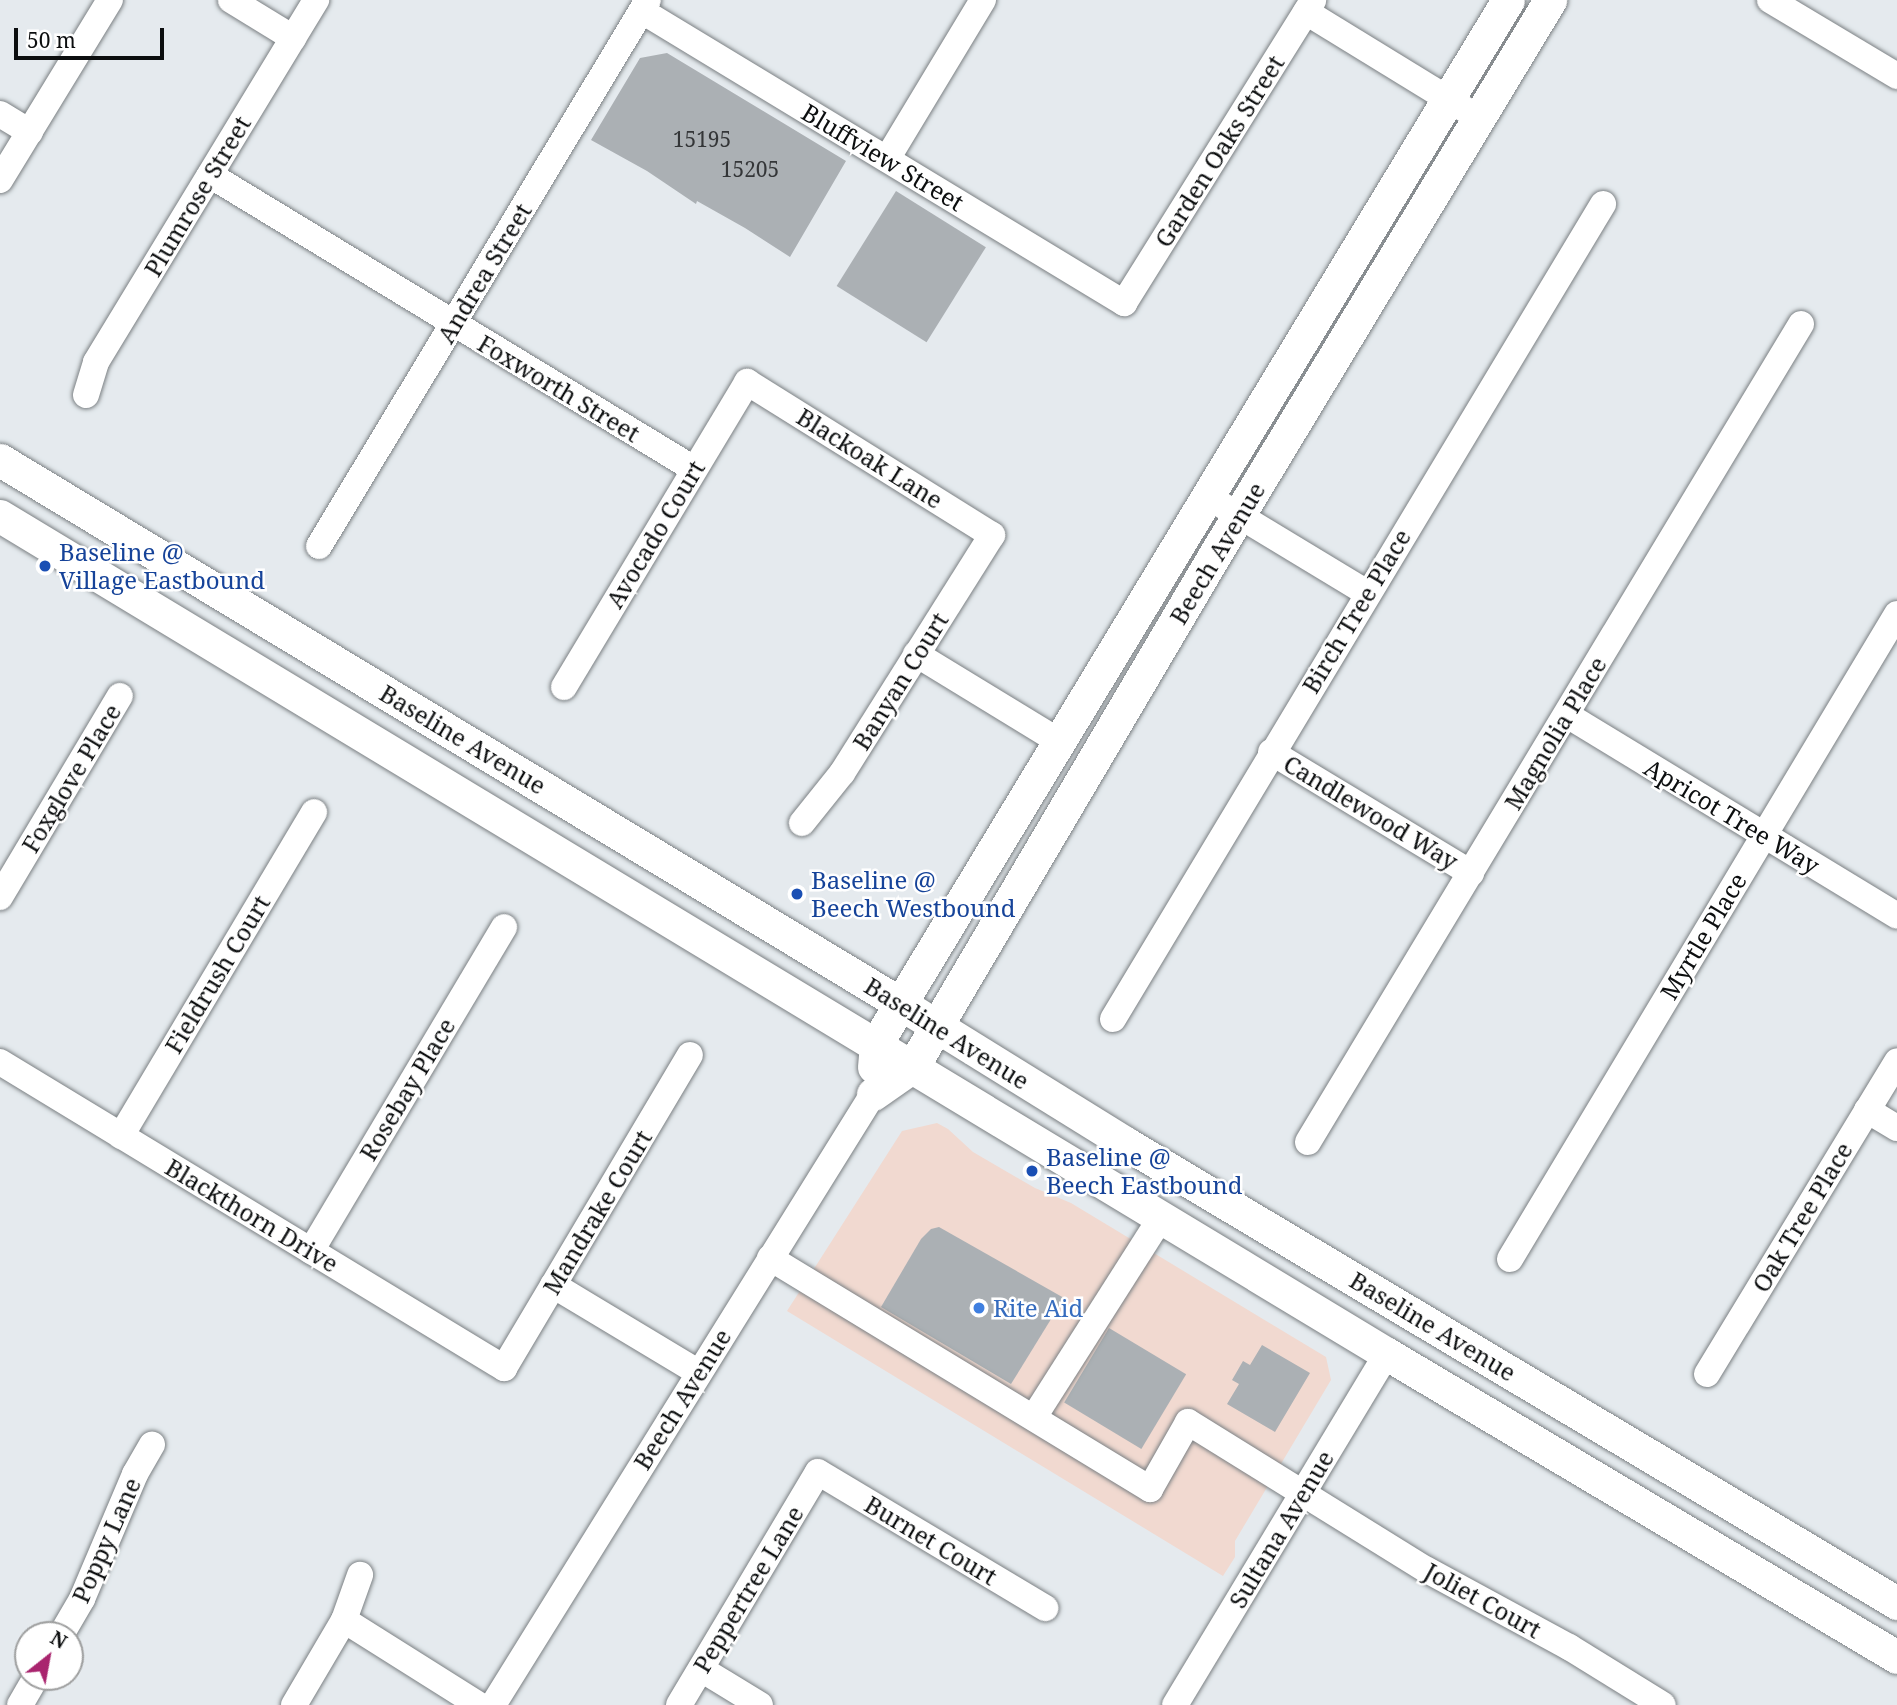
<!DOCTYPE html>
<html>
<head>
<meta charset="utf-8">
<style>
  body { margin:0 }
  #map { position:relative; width:1897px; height:1705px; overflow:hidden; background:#e5eaee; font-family:"Noto Serif",serif }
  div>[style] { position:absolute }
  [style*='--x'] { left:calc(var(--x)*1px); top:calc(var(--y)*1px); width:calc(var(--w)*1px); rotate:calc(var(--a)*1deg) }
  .commercial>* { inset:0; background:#f1d9d0 }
  .building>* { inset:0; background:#abb0b4; transform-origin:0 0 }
  .roads { filter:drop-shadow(0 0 2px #7b8083) drop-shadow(0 0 2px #7b8083) }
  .minor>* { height:26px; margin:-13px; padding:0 13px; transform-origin:13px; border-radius:13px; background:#fff }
  .major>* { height:33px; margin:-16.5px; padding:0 16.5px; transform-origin:16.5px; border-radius:16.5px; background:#fff }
  .dots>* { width:19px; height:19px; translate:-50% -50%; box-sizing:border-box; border:4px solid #fff; border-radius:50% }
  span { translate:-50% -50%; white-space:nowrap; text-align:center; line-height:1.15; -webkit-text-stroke:5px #fff; paint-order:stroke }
  .number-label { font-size:21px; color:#343638 }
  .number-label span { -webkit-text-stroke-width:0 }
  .street-label { font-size:24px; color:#0c0e0f }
  .transit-label { font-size:24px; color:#164399 }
  .left { translate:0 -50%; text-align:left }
  .shop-label { font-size:24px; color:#366cbe }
  .north { position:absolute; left:14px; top:1621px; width:70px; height:70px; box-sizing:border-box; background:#fff; border:2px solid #9e9f9f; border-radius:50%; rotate:31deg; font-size:19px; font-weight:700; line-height:28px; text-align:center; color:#0c0e0f }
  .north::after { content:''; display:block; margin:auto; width:24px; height:32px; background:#a9246e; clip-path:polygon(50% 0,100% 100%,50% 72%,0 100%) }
  .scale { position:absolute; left:14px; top:28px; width:150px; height:32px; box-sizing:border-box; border:4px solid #0c0e0f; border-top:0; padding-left:9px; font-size:21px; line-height:24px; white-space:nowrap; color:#0c0e0f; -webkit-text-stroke:5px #fff; paint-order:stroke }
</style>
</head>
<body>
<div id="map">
  <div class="commercial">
    <i style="clip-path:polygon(937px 1123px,948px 1129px,973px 1152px,1035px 1188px,1071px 1203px,1326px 1357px,1331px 1380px,1235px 1541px,1235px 1557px,1223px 1576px,787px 1311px,902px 1131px)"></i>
  </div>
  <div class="building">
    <i style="clip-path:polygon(667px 53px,846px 161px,790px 257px,745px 228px,697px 201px,696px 204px,647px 171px,591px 140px,640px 58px)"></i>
    <i style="left:896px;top:191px;width:106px;height:112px;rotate:32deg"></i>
    <i style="clip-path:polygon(939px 1227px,1064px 1298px,1011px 1384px,881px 1307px,921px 1239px,931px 1229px)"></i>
    <i style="left:1109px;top:1328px;width:90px;height:87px;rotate:31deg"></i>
    <i style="clip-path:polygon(1262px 1345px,1310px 1373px,1275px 1432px,1227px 1404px,1239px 1384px,1232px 1380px,1243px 1361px,1250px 1365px)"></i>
  </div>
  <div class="roads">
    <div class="minor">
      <i style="--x:231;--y:0;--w:73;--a:31.5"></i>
      <i style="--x:1770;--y:0;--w:148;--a:30.9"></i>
      <i style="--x:642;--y:11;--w:564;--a:31.21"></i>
      <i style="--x:1124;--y:303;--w:357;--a:-58"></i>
      <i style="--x:1306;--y:12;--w:203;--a:31.5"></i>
      <i style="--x:0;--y:114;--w:35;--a:31"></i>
      <i style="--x:887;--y:159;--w:186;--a:-58.9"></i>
      <i style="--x:210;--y:175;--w:566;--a:31.28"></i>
      <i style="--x:0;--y:180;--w:211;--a:-58.6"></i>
      <i style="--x:86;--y:395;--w:34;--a:-73"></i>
      <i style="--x:96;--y:362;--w:424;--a:-58.7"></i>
      <i style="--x:1207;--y:496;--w:187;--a:31.2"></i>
      <i style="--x:319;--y:546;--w:637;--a:-58.93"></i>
      <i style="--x:916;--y:654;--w:169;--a:31.4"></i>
      <i style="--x:564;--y:687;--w:356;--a:-59"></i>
      <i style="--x:747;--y:382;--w:289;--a:32"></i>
      <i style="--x:992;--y:535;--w:281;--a:122.2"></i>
      <i style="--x:842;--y:773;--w:64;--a:128.7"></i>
      <i style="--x:1567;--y:715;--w:386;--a:31.3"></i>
      <i style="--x:1271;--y:752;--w:234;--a:31.2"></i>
      <i style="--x:0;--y:897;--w:234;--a:-59.2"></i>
      <i style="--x:1113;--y:1019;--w:951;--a:-58.98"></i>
      <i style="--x:0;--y:1062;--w:590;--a:31.26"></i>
      <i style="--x:504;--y:1368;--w:364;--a:-59.3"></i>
      <i style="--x:1867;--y:1110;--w:35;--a:31"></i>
      <i style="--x:121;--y:1136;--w:377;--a:-59.2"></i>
      <i style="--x:1308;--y:1142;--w:955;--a:-58.92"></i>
      <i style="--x:311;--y:1251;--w:377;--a:-59.2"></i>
      <i style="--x:770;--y:1258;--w:445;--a:31.3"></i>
      <i style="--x:1150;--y:1489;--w:77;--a:-60.4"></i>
      <i style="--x:1188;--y:1422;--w:281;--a:31.8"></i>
      <i style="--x:1427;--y:1570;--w:162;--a:28.5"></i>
      <i style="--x:1569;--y:1647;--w:110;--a:31.7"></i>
      <i style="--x:1510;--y:1259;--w:752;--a:-59.04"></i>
      <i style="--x:553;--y:1285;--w:169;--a:31"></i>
      <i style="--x:1707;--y:1374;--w:366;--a:-58.7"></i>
      <i style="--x:1034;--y:1417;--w:238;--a:-57.5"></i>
      <i style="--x:344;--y:1620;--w:160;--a:32.2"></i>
      <i style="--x:61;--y:1635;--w:42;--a:-59.7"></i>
      <i style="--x:82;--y:1599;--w:136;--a:-67"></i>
      <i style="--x:135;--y:1474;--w:34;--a:-60"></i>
      <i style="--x:701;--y:1669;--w:69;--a:31.4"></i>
      <i style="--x:20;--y:1705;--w:32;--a:-60"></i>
      <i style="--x:294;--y:1705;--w:99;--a:-59.5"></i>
      <i style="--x:344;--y:1620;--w:48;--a:-70.4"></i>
      <i style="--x:493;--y:1705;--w:720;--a:-58.12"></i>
      <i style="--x:679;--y:1705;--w:271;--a:-59.2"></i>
      <i style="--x:818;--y:1472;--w:265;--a:30.9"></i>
      <i style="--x:1175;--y:1705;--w:410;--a:-58.9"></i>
    </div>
    <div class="major">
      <i style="--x:0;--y:460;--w:1052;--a:31.12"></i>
      <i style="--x:901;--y:1004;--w:264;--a:31.8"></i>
      <i style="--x:1125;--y:1143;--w:899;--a:30.79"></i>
      <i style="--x:0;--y:516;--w:1620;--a:31.14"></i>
      <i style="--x:1387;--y:1354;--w:593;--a:30.72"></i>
      <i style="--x:874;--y:1067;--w:23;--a:-85"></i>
      <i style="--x:876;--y:1044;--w:1220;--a:-58.81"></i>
      <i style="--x:873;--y:1094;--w:49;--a:-35"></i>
      <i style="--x:913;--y:1066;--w:592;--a:-59.45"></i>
      <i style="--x:1214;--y:556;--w:650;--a:-58.85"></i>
    </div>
  </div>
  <div class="dots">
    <i style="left:45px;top:566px;background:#1a4fb4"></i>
    <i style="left:797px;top:894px;background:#1a4fb4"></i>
    <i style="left:1032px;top:1171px;background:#1a4fb4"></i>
    <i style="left:979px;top:1308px;background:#3f7fe0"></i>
  </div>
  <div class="number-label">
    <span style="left:702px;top:139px">15195</span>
    <span style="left:750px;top:169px">15205</span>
  </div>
  <div class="street-label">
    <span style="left:1219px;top:151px;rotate:-58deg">Garden Oaks Street</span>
    <span style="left:883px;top:157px;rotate:31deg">Bluffview Street</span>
    <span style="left:197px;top:196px;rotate:-59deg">Plumrose Street</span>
    <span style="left:484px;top:273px;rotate:-59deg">Andrea Street</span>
    <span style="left:559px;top:388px;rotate:31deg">Foxworth Street</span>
    <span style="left:870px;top:458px;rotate:32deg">Blackoak Lane</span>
    <span style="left:655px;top:534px;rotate:-59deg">Avocado Court</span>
    <span style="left:1217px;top:553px;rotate:-59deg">Beech Avenue</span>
    <span style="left:1356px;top:611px;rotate:-59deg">Birch Tree Place</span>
    <span style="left:900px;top:681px;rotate:-58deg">Banyan Court</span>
    <span style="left:1555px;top:733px;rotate:-59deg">Magnolia Place</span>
    <span style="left:463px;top:739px;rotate:31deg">Baseline Avenue</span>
    <span style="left:71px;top:778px;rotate:-59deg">Foxglove Place</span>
    <span style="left:1371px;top:812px;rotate:31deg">Candlewood Way</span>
    <span style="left:1732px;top:816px;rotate:31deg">Apricot Tree Way</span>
    <span style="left:1703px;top:936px;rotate:-59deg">Myrtle Place</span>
    <span style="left:217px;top:974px;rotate:-59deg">Fieldrush Court</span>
    <span style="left:947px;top:1033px;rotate:32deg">Baseline Avenue</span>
    <span style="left:407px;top:1089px;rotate:-59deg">Rosebay Place</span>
    <span style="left:597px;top:1212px;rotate:-59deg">Mandrake Court</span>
    <span style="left:252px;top:1215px;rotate:31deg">Blackthorn Drive</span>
    <span style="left:1802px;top:1217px;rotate:-59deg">Oak Tree Place</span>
    <span style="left:1433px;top:1326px;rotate:31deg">Baseline Avenue</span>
    <span style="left:682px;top:1399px;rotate:-58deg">Beech Avenue</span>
    <span style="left:1281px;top:1529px;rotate:-59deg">Sultana Avenue</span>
    <span style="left:106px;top:1540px;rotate:-66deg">Poppy Lane</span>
    <span style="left:931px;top:1540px;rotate:31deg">Burnet Court</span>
    <span style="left:748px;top:1589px;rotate:-59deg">Peppertree Lane</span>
    <span style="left:1483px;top:1600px;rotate:29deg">Joliet Court</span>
  </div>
  <div class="transit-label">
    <span class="left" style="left:59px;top:566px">Baseline @<br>Village Eastbound</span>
    <span class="left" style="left:811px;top:894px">Baseline @<br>Beech Westbound</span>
    <span class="left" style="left:1046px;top:1171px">Baseline @<br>Beech Eastbound</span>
  </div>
  <div class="shop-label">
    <span class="left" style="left:993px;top:1308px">Rite Aid</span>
  </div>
  <div class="north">N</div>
  <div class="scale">50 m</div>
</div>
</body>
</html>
